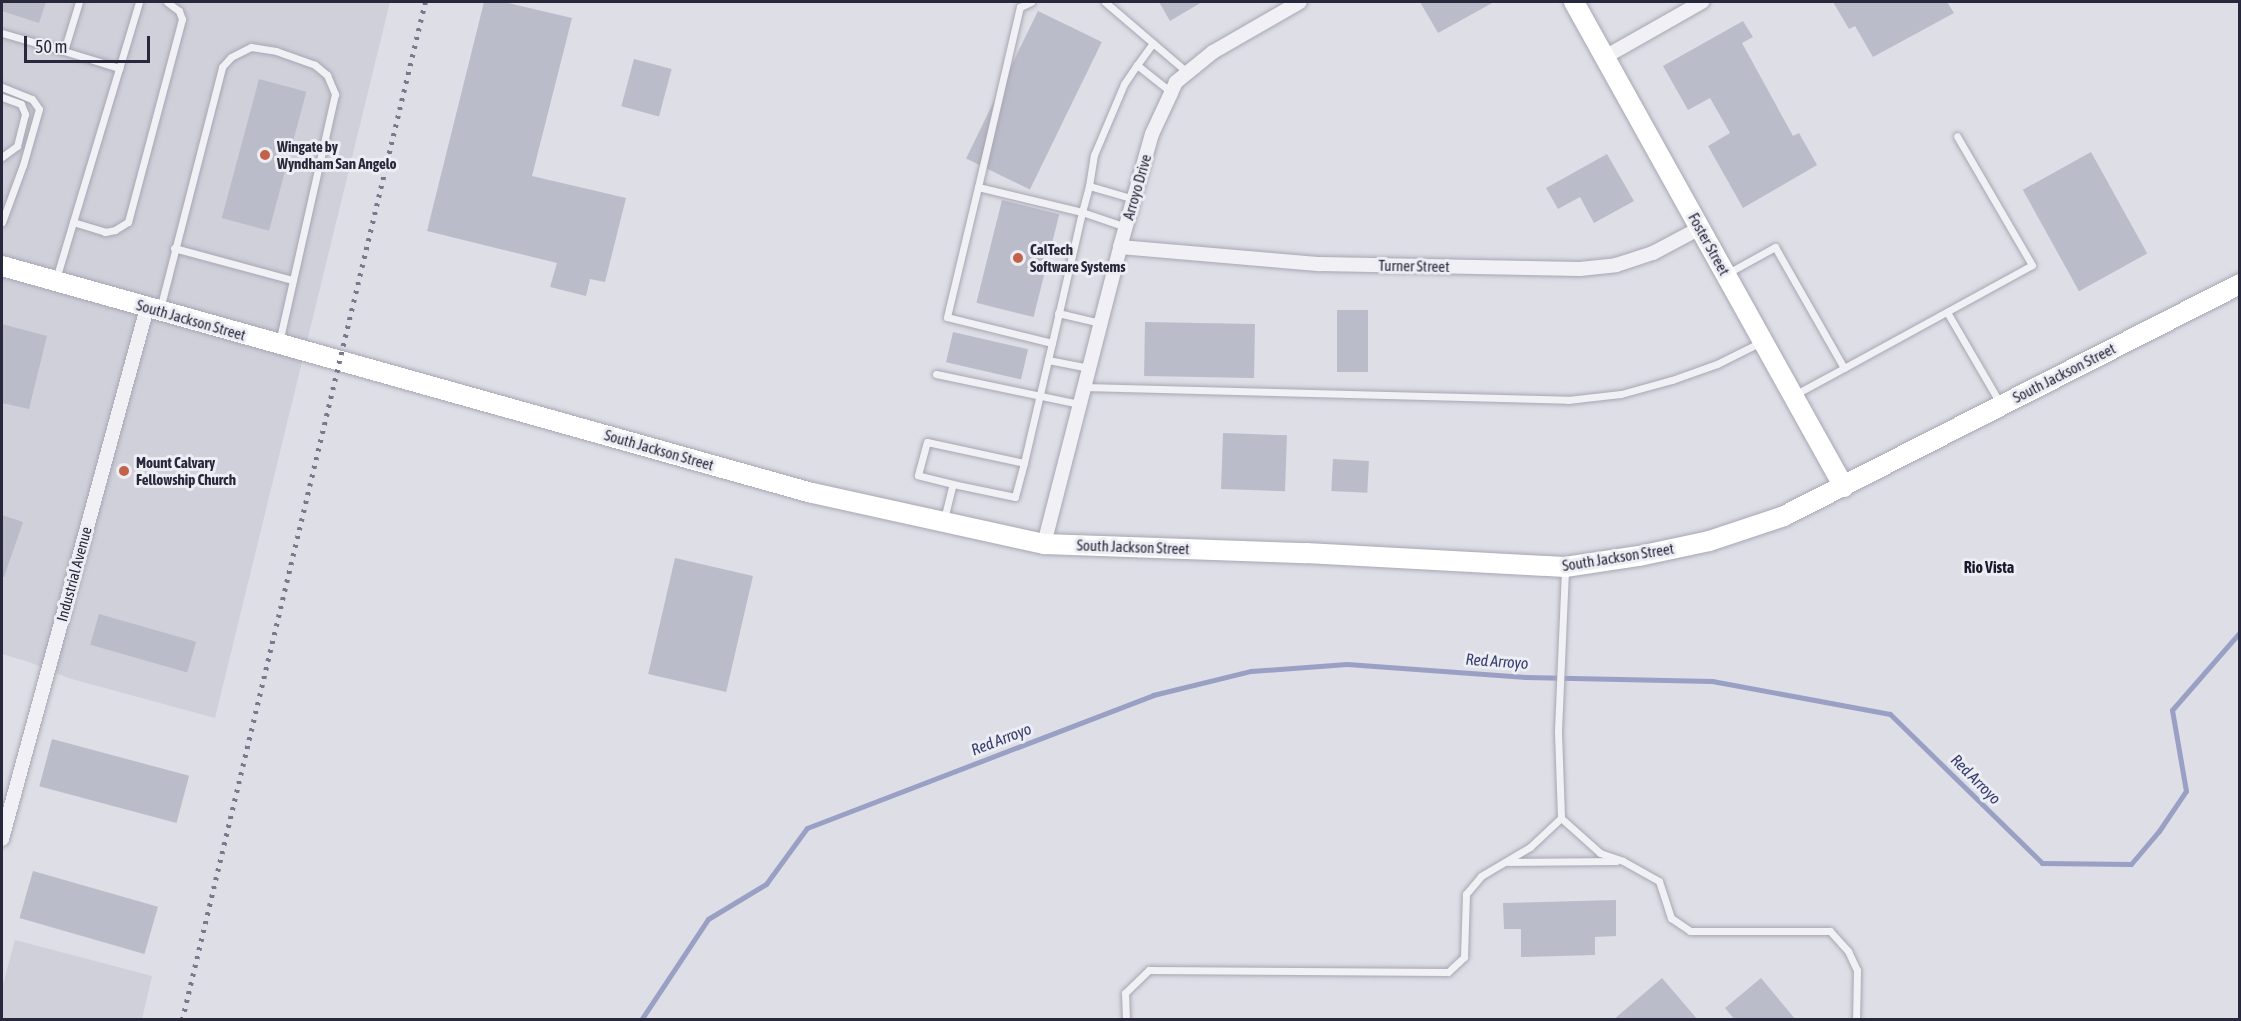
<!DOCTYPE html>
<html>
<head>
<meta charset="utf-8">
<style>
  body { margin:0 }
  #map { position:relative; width:2241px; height:1021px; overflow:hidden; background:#dddee6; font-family:"Asap Condensed",sans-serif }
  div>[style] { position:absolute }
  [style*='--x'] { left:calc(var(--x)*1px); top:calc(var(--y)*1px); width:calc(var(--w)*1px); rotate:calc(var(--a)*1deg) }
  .built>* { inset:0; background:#d0d0db }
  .stream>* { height:5px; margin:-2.5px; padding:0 2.5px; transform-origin:2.5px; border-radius:2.5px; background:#9aa0c4 }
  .building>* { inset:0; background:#bbbcc9; transform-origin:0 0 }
  .roads { filter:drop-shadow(0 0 2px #a7a7b3) drop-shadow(0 0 2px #a7a7b3) }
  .lane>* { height:7px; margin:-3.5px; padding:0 3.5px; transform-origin:3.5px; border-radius:3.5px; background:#f0f0f5 }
  .street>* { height:14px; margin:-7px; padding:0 7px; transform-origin:7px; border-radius:7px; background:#f0f0f5 }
  .secondary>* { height:20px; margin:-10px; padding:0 10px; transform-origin:10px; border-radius:10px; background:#fff }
  .rail>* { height:4.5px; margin-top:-2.25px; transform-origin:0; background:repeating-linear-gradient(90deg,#78798f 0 3px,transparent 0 9px) }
  .dots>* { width:16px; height:16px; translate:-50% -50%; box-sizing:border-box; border:3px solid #ededf4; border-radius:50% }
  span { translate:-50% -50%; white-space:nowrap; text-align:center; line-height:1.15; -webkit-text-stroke:6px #ededf4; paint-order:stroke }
  .poi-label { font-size:15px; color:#28283c; font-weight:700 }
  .left { translate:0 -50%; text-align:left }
  .street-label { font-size:15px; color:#28283c }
  .neighbourhood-label { font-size:16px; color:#1a1a2c; font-weight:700 }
  .water-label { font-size:16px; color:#353b6d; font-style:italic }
  .frame { position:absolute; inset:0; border:3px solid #28283c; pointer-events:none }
  .scale { position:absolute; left:24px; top:36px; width:126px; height:27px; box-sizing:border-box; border:3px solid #28283c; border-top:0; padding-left:8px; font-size:18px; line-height:21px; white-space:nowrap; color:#28283c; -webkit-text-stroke:4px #ededf4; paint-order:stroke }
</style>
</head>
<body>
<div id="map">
  <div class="built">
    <i style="clip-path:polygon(2px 2px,390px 2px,215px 718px,68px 678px,29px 662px,2px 654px)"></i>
    <i style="clip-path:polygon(15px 940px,152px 976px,142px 1019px,2px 1019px,2px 988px)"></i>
  </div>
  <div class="stream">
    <i style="--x:641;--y:1020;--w:121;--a:-56.4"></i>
    <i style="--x:708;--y:919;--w:68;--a:-31.1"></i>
    <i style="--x:766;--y:884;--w:69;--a:-53.8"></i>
    <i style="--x:807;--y:828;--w:371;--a:-21"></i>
    <i style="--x:1153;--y:695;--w:101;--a:-13.8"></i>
    <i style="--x:1251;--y:671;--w:96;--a:-4.2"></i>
    <i style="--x:1347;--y:664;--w:179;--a:4.2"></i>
    <i style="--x:1526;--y:677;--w:186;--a:1.2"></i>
    <i style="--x:1712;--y:681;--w:181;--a:10.5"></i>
    <i style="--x:1890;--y:714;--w:213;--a:44.4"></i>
    <i style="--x:2042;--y:863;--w:89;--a:0.6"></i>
    <i style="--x:2131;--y:864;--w:43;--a:-49.7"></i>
    <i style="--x:2159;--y:831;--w:48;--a:-56"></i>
    <i style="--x:2186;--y:791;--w:82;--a:-99.8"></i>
    <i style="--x:2172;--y:710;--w:103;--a:-48.9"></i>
  </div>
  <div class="building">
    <i style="clip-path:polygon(2px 2px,46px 2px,39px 23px,2px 11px)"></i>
    <i style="clip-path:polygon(484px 2px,504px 2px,572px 18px,532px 176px,626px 198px,605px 282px,590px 279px,586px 296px,550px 287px,557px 263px,427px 231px)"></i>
    <i style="clip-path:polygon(1159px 2px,1202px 2px,1170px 21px)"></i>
    <i style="clip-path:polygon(1420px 2px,1494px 2px,1438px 33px)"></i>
    <i style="clip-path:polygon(1833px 2px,1947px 2px,1954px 13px,1873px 57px,1855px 26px,1849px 29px)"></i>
    <i style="left:1038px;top:11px;width:71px;height:164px;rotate:26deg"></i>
    <i style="clip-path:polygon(1743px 21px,1753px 37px,1742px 43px,1793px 136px,1799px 133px,1817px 165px,1743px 208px,1708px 146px,1730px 133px,1710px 98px,1688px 110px,1663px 66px)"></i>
    <i style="left:634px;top:59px;width:39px;height:49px;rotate:15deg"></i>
    <i style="left:259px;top:79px;width:49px;height:144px;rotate:15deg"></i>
    <i style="left:2091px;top:152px;width:116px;height:78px;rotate:61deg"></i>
    <i style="clip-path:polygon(1607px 154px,1634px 201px,1594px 223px,1580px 197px,1558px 209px,1546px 188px)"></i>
    <i style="left:1002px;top:200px;width:59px;height:106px;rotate:14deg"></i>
    <i style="left:1337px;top:310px;width:31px;height:62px"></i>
    <i style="left:1145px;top:322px;width:110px;height:54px;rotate:1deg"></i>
    <i style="clip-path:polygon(2px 324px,47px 336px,29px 409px,2px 403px)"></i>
    <i style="left:953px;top:332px;width:77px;height:31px;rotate:13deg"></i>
    <i style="left:1223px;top:433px;width:64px;height:56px;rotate:2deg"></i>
    <i style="left:1333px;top:459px;width:36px;height:32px;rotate:3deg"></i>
    <i style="clip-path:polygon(2px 515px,23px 522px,4px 577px,2px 577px)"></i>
    <i style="left:675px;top:558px;width:80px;height:119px;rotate:13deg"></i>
    <i style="left:99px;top:614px;width:101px;height:32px;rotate:16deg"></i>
    <i style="left:52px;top:739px;width:142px;height:49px;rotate:15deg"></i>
    <i style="left:33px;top:871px;width:130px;height:49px;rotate:16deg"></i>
    <i style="clip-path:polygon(1616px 900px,1616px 936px,1595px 937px,1595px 955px,1521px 957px,1521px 929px,1504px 929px,1503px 903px)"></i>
    <i style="clip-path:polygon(1662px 978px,1698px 1020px,1613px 1020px)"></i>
    <i style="clip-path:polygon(1761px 978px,1796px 1020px,1735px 1020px,1725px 1008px)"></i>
  </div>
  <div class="roads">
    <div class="lane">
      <i style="--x:1105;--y:2;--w:109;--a:40.5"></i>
      <i style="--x:2;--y:33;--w:65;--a:16.2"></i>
      <i style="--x:64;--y:51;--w:51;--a:-73"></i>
      <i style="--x:64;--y:51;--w:58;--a:17.2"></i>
      <i style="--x:1137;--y:65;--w:27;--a:-54"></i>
      <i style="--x:2;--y:87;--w:32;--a:22"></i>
      <i style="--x:32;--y:99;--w:12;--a:55"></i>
      <i style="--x:39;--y:109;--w:58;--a:105.9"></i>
      <i style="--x:23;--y:165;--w:61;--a:110.2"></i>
      <i style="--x:2;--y:97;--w:20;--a:20"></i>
      <i style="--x:21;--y:104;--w:11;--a:68"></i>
      <i style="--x:25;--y:114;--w:33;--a:104"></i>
      <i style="--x:17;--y:146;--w:19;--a:144"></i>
      <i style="--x:1089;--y:186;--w:27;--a:105"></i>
      <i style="--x:1082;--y:212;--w:46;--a:18.8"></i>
      <i style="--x:978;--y:187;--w:185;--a:-76.9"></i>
      <i style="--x:1020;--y:7;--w:12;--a:-24"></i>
      <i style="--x:1134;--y:199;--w:47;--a:-163.9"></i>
      <i style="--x:1089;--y:186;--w:31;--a:-81"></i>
      <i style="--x:1094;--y:155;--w:77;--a:-67.1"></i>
      <i style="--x:1124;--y:84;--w:23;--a:-56"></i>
      <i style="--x:1137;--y:65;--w:43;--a:38.5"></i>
      <i style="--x:73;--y:222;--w:230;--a:-73.3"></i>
      <i style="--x:174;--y:248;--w:123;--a:15.1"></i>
      <i style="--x:1728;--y:273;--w:54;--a:-29"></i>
      <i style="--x:1775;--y:247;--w:139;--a:60.3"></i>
      <i style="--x:1844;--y:368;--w:57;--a:151.6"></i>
      <i style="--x:56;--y:279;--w:59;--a:-73.4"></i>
      <i style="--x:73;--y:222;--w:34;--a:17"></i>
      <i style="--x:105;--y:232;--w:10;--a:-11"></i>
      <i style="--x:115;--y:230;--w:15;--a:-32"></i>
      <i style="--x:128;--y:222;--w:210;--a:-75.1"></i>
      <i style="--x:182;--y:19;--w:9;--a:-111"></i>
      <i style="--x:179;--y:11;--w:15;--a:-143"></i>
      <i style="--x:160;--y:309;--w:250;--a:-75.6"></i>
      <i style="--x:222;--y:67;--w:13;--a:-48"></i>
      <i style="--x:231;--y:57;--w:22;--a:-27"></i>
      <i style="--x:251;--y:47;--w:25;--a:9"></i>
      <i style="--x:276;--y:51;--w:41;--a:19.7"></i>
      <i style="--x:315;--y:65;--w:16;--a:40"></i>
      <i style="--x:327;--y:75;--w:21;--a:67"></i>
      <i style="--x:335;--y:94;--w:254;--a:102.7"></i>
      <i style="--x:1947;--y:312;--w:105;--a:59.8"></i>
      <i style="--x:1058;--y:313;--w:43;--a:13.4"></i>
      <i style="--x:1048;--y:360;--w:17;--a:-77"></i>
      <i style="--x:1052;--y:343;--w:108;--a:-166.1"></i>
      <i style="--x:947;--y:317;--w:134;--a:-76.6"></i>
      <i style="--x:978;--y:187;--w:107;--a:13.5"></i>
      <i style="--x:1082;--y:212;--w:134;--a:102.9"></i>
      <i style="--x:1844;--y:368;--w:214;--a:-28.7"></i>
      <i style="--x:2032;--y:265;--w:149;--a:-120.2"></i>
      <i style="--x:936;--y:374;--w:147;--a:11.8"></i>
      <i style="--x:1084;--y:387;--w:484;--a:1.5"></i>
      <i style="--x:1568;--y:400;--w:53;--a:-6.5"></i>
      <i style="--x:1621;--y:394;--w:53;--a:-15.4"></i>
      <i style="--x:1672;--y:380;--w:48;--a:-19.6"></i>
      <i style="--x:1717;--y:364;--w:49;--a:-26.6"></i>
      <i style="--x:1024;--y:463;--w:106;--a:-76.9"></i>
      <i style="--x:1048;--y:360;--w:42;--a:11"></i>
      <i style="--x:944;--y:519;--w:36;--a:-76"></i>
      <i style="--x:953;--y:484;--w:36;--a:-166"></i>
      <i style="--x:918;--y:475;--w:34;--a:-75"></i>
      <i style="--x:927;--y:442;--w:99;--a:12.2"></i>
      <i style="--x:1024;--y:463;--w:35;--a:105"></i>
      <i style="--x:1015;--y:497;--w:63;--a:-168.2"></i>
      <i style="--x:1565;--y:570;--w:162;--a:92.5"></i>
      <i style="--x:1558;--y:732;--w:86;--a:88"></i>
      <i style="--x:1561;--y:818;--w:52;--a:41.9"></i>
      <i style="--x:1600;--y:853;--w:24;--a:19"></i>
      <i style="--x:1623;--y:861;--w:41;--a:29.1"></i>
      <i style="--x:1659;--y:881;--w:39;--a:72"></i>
      <i style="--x:1671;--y:918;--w:23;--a:34"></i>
      <i style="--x:1690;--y:931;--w:140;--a:0"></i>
      <i style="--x:1830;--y:931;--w:27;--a:48"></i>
      <i style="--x:1848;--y:951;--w:21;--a:65"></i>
      <i style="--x:1857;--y:970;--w:50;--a:91.1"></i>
      <i style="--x:1508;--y:862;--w:108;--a:-0.5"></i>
      <i style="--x:1126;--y:1020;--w:27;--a:-92"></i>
      <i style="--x:1125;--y:993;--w:33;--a:-44"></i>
      <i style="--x:1149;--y:970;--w:299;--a:0.4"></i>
      <i style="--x:1448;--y:972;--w:22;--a:-43"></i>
      <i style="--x:1464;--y:957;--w:63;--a:-88.2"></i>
      <i style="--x:1466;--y:894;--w:23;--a:-50"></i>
      <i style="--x:1481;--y:876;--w:57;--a:-30.6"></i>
      <i style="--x:1530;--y:847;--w:42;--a:-43.1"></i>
    </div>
    <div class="street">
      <i style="--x:1605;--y:57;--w:112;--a:-29.6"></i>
      <i style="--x:1120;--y:247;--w:201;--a:4.9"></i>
      <i style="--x:1320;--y:264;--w:260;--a:1.1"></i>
      <i style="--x:1580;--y:269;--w:36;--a:-6"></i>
      <i style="--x:1616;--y:265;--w:39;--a:-18"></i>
      <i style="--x:1653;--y:253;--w:53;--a:-28"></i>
      <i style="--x:1044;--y:544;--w:307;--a:-75.6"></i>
      <i style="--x:1120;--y:247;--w:117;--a:-74.2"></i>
      <i style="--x:1152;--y:134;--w:45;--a:-65.1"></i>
      <i style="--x:1171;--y:93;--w:12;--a:-66"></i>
      <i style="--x:1176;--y:82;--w:48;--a:-39"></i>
      <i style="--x:1213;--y:52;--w:100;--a:-29.9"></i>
      <i style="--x:2;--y:839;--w:550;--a:-74.73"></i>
    </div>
    <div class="secondary">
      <i style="--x:1574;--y:2;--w:555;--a:60.9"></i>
      <i style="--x:2;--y:266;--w:841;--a:15.66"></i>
      <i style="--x:812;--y:493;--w:238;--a:12.4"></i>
      <i style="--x:1044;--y:544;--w:262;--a:2"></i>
      <i style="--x:1306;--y:553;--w:259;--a:3.1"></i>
      <i style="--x:1565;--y:567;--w:75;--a:-8.5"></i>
      <i style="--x:1639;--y:556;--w:72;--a:-12.1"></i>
      <i style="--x:1709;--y:541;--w:79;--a:-18.4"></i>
      <i style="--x:1784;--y:516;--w:512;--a:-26.97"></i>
    </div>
  </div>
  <div class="rail">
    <i style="--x:182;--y:1020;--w:1047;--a:-76.57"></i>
  </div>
  <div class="dots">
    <i style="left:265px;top:155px;background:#c46149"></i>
    <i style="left:1018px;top:258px;background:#c46149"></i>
    <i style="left:124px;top:471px;background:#c46149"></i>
  </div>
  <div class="poi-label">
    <span class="left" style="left:277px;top:155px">Wingate by<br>Wyndham San Angelo</span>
    <span class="left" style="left:1030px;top:258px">CalTech<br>Software Systems</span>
    <span class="left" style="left:136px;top:471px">Mount Calvary<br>Fellowship Church</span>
  </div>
  <div class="street-label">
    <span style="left:1137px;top:187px;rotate:-74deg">Arroyo Drive</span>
    <span style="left:1709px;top:244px;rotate:61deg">Foster Street</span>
    <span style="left:1414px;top:266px;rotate:1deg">Turner Street</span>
    <span style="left:191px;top:320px;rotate:16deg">South Jackson Street</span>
    <span style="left:2064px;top:373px;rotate:-27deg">South Jackson Street</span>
    <span style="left:659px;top:450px;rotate:16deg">South Jackson Street</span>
    <span style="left:1133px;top:547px;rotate:2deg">South Jackson Street</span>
    <span style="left:1618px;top:557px;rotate:-9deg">South Jackson Street</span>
    <span style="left:74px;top:574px;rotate:-75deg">Industrial Avenue</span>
  </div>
  <div class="neighbourhood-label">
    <span style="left:1989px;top:567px">Rio Vista</span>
  </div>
  <div class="water-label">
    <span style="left:1497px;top:661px;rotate:4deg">Red Arroyo</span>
    <span style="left:1001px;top:739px;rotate:-21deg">Red Arroyo</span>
    <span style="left:1976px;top:779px;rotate:45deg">Red Arroyo</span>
  </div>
  <div class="frame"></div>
  <div class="scale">50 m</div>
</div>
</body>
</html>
